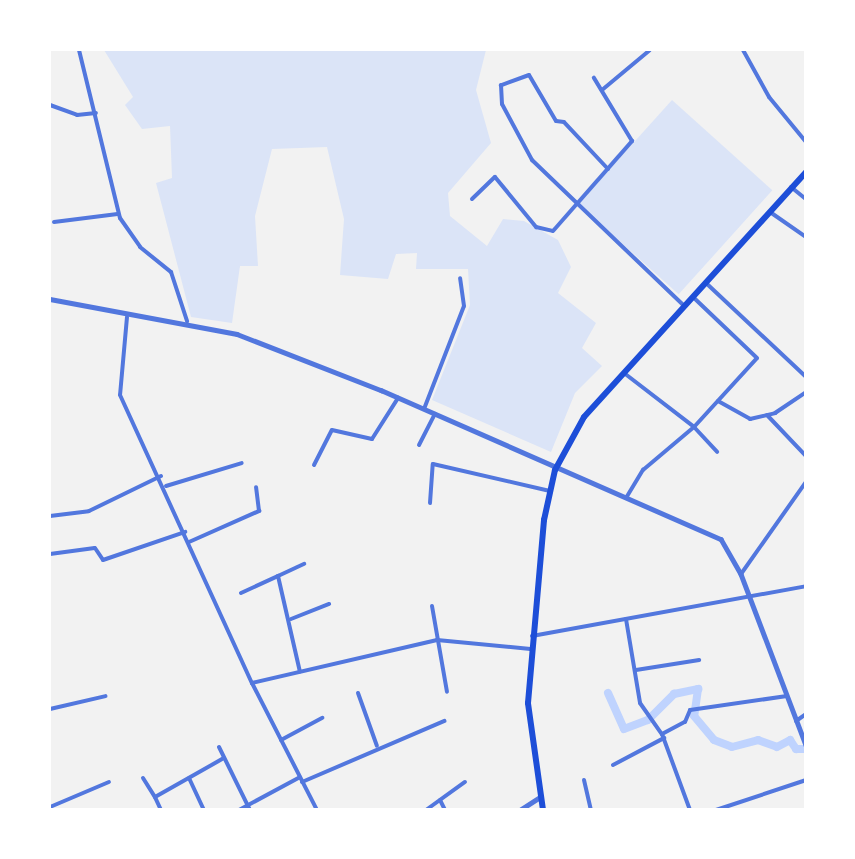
<!DOCTYPE html>
<html>
<head>
<meta charset="utf-8">
<style>
  body { margin:0 }
  #map { position:relative; width:855px; height:859px; overflow:hidden; background:#f2f2f2; font-family:Cabin,sans-serif }
  div>[style] { position:absolute }
  [style*='--x'] { left:calc(var(--x)*1px); top:calc(var(--y)*1px); width:calc(var(--w)*1px); rotate:calc(var(--a)*1deg) }
  .green>* { inset:0; background:#dbe4f7; transform-origin:0 0 }
  .canal>* { height:8px; margin:-4px; padding:0 4px; transform-origin:4px; border-radius:4px; background:#bfd3fe }
  .minor>* { height:4px; margin:-2px; padding:0 2px; transform-origin:2px; border-radius:2px; background:#5277de }
  .tertiary>* { height:4.5px; margin:-2.25px; padding:0 2.25px; transform-origin:2.25px; border-radius:2.25px; background:#5277de }
  .trunk>* { height:6px; margin:-3px; padding:0 3px; transform-origin:3px; border-radius:3px; background:#1d4ed8 }
  span { translate:-50% -50%; white-space:nowrap; text-align:center; line-height:1.15; -webkit-text-stroke:6px #fff; paint-order:stroke }
  .frame { position:absolute; inset:0; border:51px solid #fff; pointer-events:none }
</style>
</head>
<body>
<div id="map">
  <div class="green">
    <i style="clip-path:polygon(104px 50px,486px 50px,476px 90px,491px 143px,448px 193px,450px 216px,487px 246px,503px 219px,524px 221px,558px 240px,571px 267px,558px 293px,596px 323px,582px 348px,602px 366px,575px 393px,551px 452px,432px 400px,470px 305px,468px 269px,416px 269px,417px 253px,396px 254px,388px 279px,340px 275px,344px 219px,327px 147px,272px 149px,255px 216px,258px 266px,240px 266px,232px 323px,191px 317px,156px 183px,172px 178px,170px 126px,142px 129px,125px 105px,133px 97px)"></i>
    <i style="left:672px;top:100px;width:135px;height:140px;rotate:42deg"></i>
  </div>
  <div class="canal">
    <i style="--x:608;--y:693;--w:39;--a:66"></i>
    <i style="--x:624;--y:729;--w:26;--a:-21"></i>
    <i style="--x:648;--y:720;--w:37;--a:-45"></i>
    <i style="--x:674;--y:694;--w:25;--a:-12"></i>
    <i style="--x:698;--y:689;--w:27;--a:98"></i>
    <i style="--x:694;--y:716;--w:31;--a:50"></i>
    <i style="--x:714;--y:740;--w:19;--a:21"></i>
    <i style="--x:732;--y:747;--w:27;--a:-15"></i>
    <i style="--x:758;--y:740;--w:20;--a:20"></i>
    <i style="--x:777;--y:747;--w:15;--a:-28"></i>
    <i style="--x:790;--y:740;--w:11;--a:56"></i>
    <i style="--x:796;--y:749;--w:10;--a:0"></i>
  </div>
  <div class="minor">
    <i style="--x:79;--y:50;--w:173;--a:76.3"></i>
    <i style="--x:120;--y:218;--w:35;--a:55"></i>
    <i style="--x:140;--y:247;--w:40;--a:39"></i>
    <i style="--x:171;--y:272;--w:52;--a:71.9"></i>
    <i style="--x:743;--y:50;--w:54;--a:61"></i>
    <i style="--x:769;--y:97;--w:58;--a:50.6"></i>
    <i style="--x:602;--y:90;--w:62;--a:-39.8"></i>
    <i style="--x:50;--y:105;--w:29;--a:20"></i>
    <i style="--x:77;--y:115;--w:19;--a:-6"></i>
    <i style="--x:608;--y:169;--w:64;--a:-133.1"></i>
    <i style="--x:564;--y:122;--w:8;--a:-173"></i>
    <i style="--x:556;--y:121;--w:53;--a:-120.4"></i>
    <i style="--x:529;--y:75;--w:30;--a:160"></i>
    <i style="--x:501;--y:85;--w:19;--a:87"></i>
    <i style="--x:502;--y:104;--w:64;--a:61.8"></i>
    <i style="--x:532;--y:160;--w:211;--a:43.8"></i>
    <i style="--x:791;--y:187;--w:19;--a:39"></i>
    <i style="--x:472;--y:199;--w:32;--a:-44"></i>
    <i style="--x:495;--y:177;--w:65;--a:50.6"></i>
    <i style="--x:536;--y:227;--w:17;--a:13"></i>
    <i style="--x:553;--y:231;--w:120;--a:-48.7"></i>
    <i style="--x:632;--y:141;--w:74;--a:-121.1"></i>
    <i style="--x:770;--y:212;--w:44;--a:34.8"></i>
    <i style="--x:54;--y:222;--w:64;--a:-7.1"></i>
    <i style="--x:706;--y:283;--w:137;--a:43.2"></i>
    <i style="--x:127;--y:317;--w:78;--a:95.1"></i>
    <i style="--x:120;--y:395;--w:317;--a:65.4"></i>
    <i style="--x:252;--y:683;--w:143;--a:62.9"></i>
    <i style="--x:624;--y:373;--w:88;--a:37.6"></i>
    <i style="--x:694;--y:427;--w:34;--a:47"></i>
    <i style="--x:718;--y:401;--w:37;--a:29"></i>
    <i style="--x:750;--y:419;--w:26;--a:-13"></i>
    <i style="--x:775;--y:413;--w:37;--a:-34"></i>
    <i style="--x:424;--y:409;--w:110;--a:-68.8"></i>
    <i style="--x:464;--y:306;--w:28;--a:-98"></i>
    <i style="--x:767;--y:415;--w:57;--a:46.4"></i>
    <i style="--x:419;--y:445;--w:35;--a:-63"></i>
    <i style="--x:314;--y:465;--w:39;--a:-63"></i>
    <i style="--x:332;--y:430;--w:41;--a:12.7"></i>
    <i style="--x:372;--y:439;--w:49;--a:-57.6"></i>
    <i style="--x:166;--y:486;--w:79;--a:-16.8"></i>
    <i style="--x:626;--y:498;--w:33;--a:-59"></i>
    <i style="--x:643;--y:470;--w:67;--a:-40.1"></i>
    <i style="--x:694;--y:427;--w:93;--a:-47.6"></i>
    <i style="--x:757;--y:358;--w:88;--a:-136.4"></i>
    <i style="--x:430;--y:503;--w:39;--a:-86"></i>
    <i style="--x:433;--y:464;--w:120;--a:13"></i>
    <i style="--x:50;--y:516;--w:39;--a:-7"></i>
    <i style="--x:89;--y:511;--w:80;--a:-25.9"></i>
    <i style="--x:189;--y:542;--w:77;--a:-23.9"></i>
    <i style="--x:259;--y:511;--w:24;--a:-97"></i>
    <i style="--x:50;--y:554;--w:45;--a:-7.6"></i>
    <i style="--x:95;--y:548;--w:14;--a:56"></i>
    <i style="--x:103;--y:560;--w:87;--a:-18.9"></i>
    <i style="--x:741;--y:574;--w:113;--a:-54.8"></i>
    <i style="--x:278;--y:576;--w:29;--a:-25"></i>
    <i style="--x:241;--y:593;--w:41;--a:-24.7"></i>
    <i style="--x:278;--y:576;--w:98;--a:77.1"></i>
    <i style="--x:432;--y:606;--w:87;--a:80.1"></i>
    <i style="--x:291;--y:619;--w:41;--a:-21.5"></i>
    <i style="--x:626;--y:619;--w:85;--a:80.5"></i>
    <i style="--x:640;--y:703;--w:38;--a:55"></i>
    <i style="--x:662;--y:734;--w:81;--a:69.8"></i>
    <i style="--x:532;--y:636;--w:279;--a:-10.3"></i>
    <i style="--x:636;--y:670;--w:64;--a:-9"></i>
    <i style="--x:252;--y:683;--w:190;--a:-13.1"></i>
    <i style="--x:437;--y:640;--w:94;--a:5.5"></i>
    <i style="--x:358;--y:693;--w:56;--a:70.3"></i>
    <i style="--x:50;--y:709;--w:57;--a:-13.1"></i>
    <i style="--x:796;--y:721;--w:12;--a:-35"></i>
    <i style="--x:662;--y:734;--w:26;--a:-28"></i>
    <i style="--x:685;--y:722;--w:13;--a:-67"></i>
    <i style="--x:690;--y:710;--w:98;--a:-8.2"></i>
    <i style="--x:281;--y:740;--w:47;--a:-28.2"></i>
    <i style="--x:219;--y:747;--w:70;--a:63.8"></i>
    <i style="--x:613;--y:765;--w:58;--a:-27.9"></i>
    <i style="--x:143;--y:778;--w:22;--a:58"></i>
    <i style="--x:189;--y:778;--w:35;--a:65"></i>
    <i style="--x:584;--y:780;--w:31;--a:77"></i>
    <i style="--x:302;--y:782;--w:155;--a:-23.2"></i>
    <i style="--x:440;--y:800;--w:11;--a:63"></i>
    <i style="--x:50;--y:807;--w:64;--a:-23"></i>
    <i style="--x:161;--y:810;--w:14;--a:-115"></i>
    <i style="--x:155;--y:797;--w:79;--a:-29.5"></i>
    <i style="--x:239;--y:810;--w:69;--a:-28.4"></i>
    <i style="--x:426;--y:810;--w:48;--a:-35.7"></i>
    <i style="--x:716;--y:810;--w:95;--a:-18.4"></i>
  </div>
  <div class="tertiary">
    <i style="--x:50;--y:299;--w:190;--a:10.6"></i>
    <i style="--x:237;--y:334;--w:155;--a:21.3"></i>
    <i style="--x:381;--y:390;--w:371;--a:23.7"></i>
    <i style="--x:721;--y:539;--w:40;--a:60.3"></i>
    <i style="--x:741;--y:574;--w:183;--a:69.2"></i>
    <i style="--x:520;--y:810;--w:24;--a:-33"></i>
  </div>
  <div class="trunk">
    <i style="--x:543;--y:810;--w:108;--a:-98"></i>
    <i style="--x:528;--y:703;--w:184;--a:-85"></i>
    <i style="--x:544;--y:520;--w:51;--a:-77.6"></i>
    <i style="--x:555;--y:470;--w:60;--a:-61.3"></i>
    <i style="--x:584;--y:417;--w:331;--a:-47.8"></i>
  </div>
  <div class="frame"></div>
</div>
</body>
</html>
